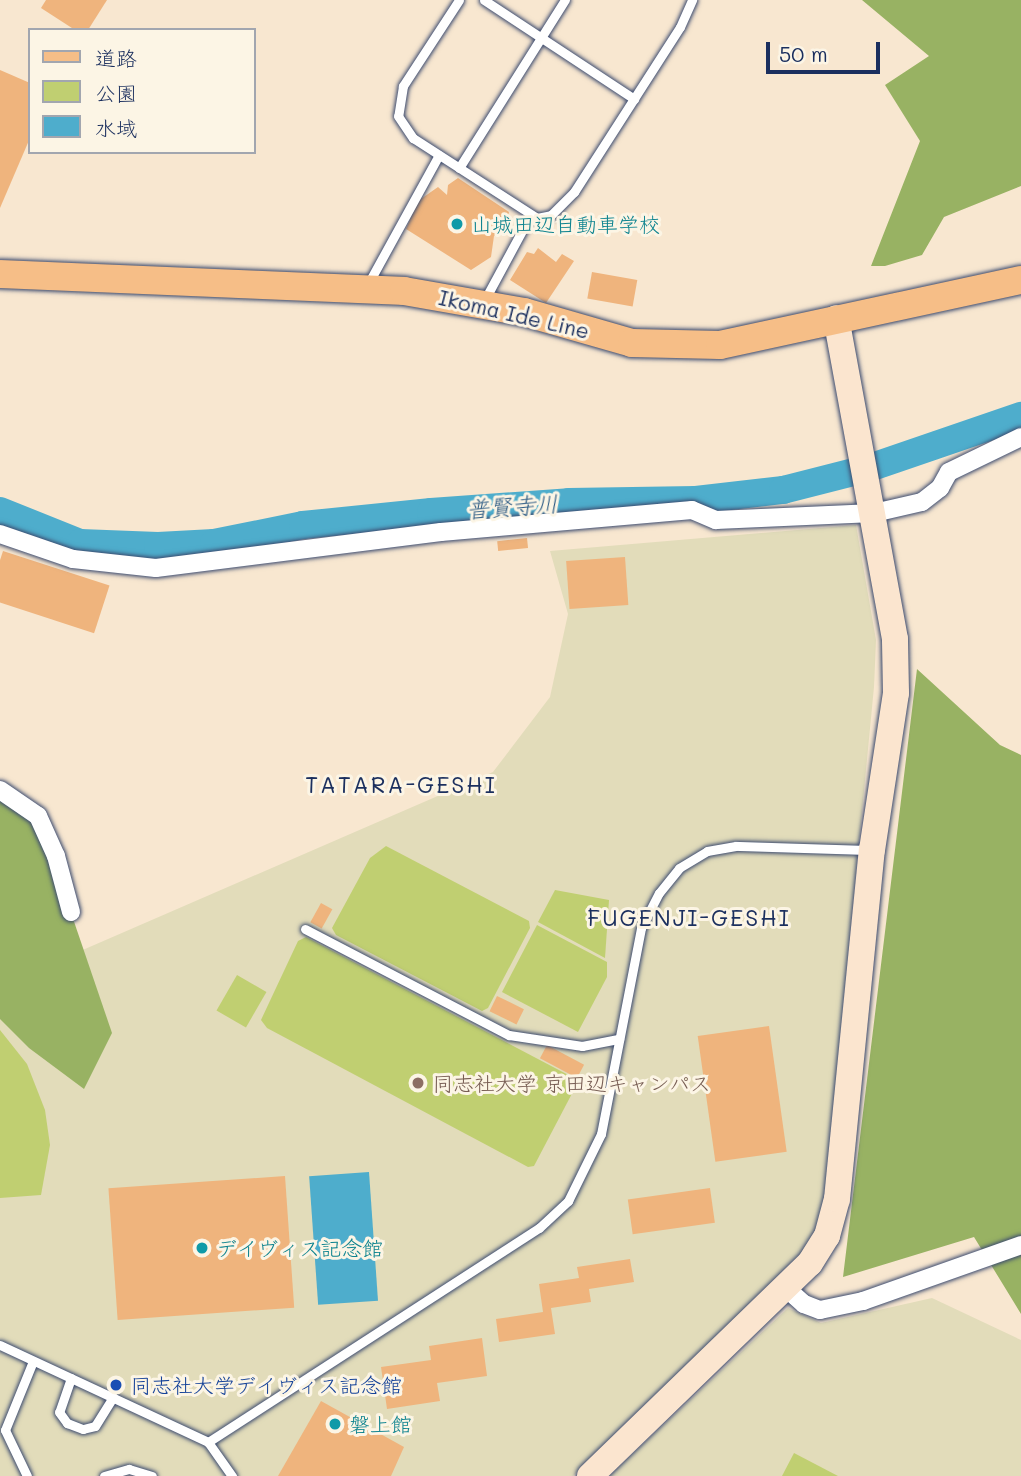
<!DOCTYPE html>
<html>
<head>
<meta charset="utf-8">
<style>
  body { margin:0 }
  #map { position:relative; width:1021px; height:1476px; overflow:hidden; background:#f8e7d0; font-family:Mali,"Klee One",sans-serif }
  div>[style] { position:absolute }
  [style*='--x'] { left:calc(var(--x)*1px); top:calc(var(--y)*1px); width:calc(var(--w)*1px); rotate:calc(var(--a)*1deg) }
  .built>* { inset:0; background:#e2dcba }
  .green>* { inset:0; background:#c0cf71; transform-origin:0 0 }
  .forest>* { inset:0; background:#98b263 }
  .water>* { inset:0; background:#4eadcc; transform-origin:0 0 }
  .river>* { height:28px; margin:-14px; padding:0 14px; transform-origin:14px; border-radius:14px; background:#4eadcc }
  .building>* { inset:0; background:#efb47d; transform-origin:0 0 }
  .roads { filter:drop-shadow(0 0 2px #3c4b6f) drop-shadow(0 0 2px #3c4b6f) }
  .lane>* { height:9px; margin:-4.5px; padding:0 4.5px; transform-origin:4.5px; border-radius:4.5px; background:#fff }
  .street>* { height:18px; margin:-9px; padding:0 9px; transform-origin:9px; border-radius:9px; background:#fff }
  .secondary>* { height:26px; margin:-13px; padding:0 13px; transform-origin:13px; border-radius:13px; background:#fbe5cf }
  .primary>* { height:28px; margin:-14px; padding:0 14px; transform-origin:14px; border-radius:14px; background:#f6be87 }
  .dots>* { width:19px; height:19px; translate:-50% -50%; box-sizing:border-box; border:4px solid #fcf5e5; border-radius:50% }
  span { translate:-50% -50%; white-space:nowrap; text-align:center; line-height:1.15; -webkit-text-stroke:6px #fcf5e5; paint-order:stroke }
  .culture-label { font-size:21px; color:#0d838f }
  .left { translate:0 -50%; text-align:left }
  .street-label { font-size:21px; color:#1b2f5e }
  .education-label { font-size:21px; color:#785e54 }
  .transit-label { font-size:21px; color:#164399 }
  .water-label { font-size:23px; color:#2d5b84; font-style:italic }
  .neighbourhood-label { font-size:23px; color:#1b2f5e; letter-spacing:2px }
  .legend { position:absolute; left:28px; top:28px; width:228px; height:126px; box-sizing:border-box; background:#fcf5e5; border:2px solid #a2a6af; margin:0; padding:9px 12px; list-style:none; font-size:21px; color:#1b2f5e }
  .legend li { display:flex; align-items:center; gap:14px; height:35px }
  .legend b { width:35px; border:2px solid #a2a6af }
  .scale { position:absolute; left:766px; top:42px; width:114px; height:32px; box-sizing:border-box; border:4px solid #1b2f5e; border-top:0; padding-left:9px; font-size:21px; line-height:24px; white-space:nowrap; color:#1b2f5e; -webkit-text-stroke:5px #fcf5e5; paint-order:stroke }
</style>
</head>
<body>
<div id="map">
  <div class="built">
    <i style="clip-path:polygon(856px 525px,876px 640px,874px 687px,825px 1194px,817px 1233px,798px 1262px,573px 1476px,0 1476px,0 972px,32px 972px,493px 772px,550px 697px,568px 614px,550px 551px)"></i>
    <i style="clip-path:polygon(932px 1298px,1021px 1340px,1021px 1476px,609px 1476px,788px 1308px,821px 1323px)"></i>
  </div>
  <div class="green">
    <i style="clip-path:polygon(386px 846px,529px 921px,530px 928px,488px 1008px,482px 1011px,336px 935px,332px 928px,370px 858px)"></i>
    <i style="clip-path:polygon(555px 890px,609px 900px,605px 958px,538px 922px)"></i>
    <i style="clip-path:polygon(537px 925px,607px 962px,607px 977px,578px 1032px,502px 992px)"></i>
    <i style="clip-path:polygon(306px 937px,574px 1078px,577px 1084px,534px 1166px,528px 1167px,267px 1028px,261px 1020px,298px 941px)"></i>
    <i style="left:237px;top:975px;width:34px;height:41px;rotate:30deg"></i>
    <i style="clip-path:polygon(0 1030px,27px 1064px,45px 1110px,50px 1145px,41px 1195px,0 1198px)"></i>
    <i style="clip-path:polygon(794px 1453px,838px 1476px,782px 1476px)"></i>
  </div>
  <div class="forest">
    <i style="clip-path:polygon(862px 0,1021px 0,1021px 186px,944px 217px,922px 255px,885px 266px,871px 266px,920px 141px,885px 85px,929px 56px)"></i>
    <i style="clip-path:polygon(917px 669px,1000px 745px,1021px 755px,1021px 1314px,974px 1237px,843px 1277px)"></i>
    <i style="clip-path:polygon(0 790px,38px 816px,112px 1033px,84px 1089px,29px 1048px,0 1019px)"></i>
  </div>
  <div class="water">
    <i style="left:369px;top:1172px;width:129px;height:60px;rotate:86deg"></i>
  </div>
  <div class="river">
    <i style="--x:0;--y:511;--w:86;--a:21.8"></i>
    <i style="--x:80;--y:543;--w:78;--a:2.2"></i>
    <i style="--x:158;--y:546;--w:56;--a:-3.1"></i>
    <i style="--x:214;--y:543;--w:91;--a:-11.4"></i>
    <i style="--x:303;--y:525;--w:129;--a:-5.8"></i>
    <i style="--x:431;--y:512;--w:138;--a:-4.1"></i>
    <i style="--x:569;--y:502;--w:127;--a:-0.9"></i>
    <i style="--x:696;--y:500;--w:88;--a:-6.6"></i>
    <i style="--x:783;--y:490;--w:89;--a:-14.3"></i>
    <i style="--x:869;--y:468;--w:161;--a:-18.9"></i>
  </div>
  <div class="building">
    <i style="clip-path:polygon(46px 0,107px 0,88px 30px,75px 30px,41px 8px)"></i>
    <i style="clip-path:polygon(0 70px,30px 83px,30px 138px,0 208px)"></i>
    <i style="clip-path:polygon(458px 178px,509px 212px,506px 225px,494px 236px,491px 257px,471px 270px,406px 229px,418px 201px,438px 187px,447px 195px,448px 185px)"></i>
    <i style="clip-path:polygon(538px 248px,556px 262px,562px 254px,574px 261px,546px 303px,510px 280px,527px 252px,534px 254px)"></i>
    <i style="left:592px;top:272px;width:46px;height:27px;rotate:10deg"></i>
    <i style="left:527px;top:538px;width:10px;height:30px;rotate:84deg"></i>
    <i style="left:3px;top:551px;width:112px;height:50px;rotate:18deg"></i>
    <i style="left:625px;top:557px;width:48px;height:59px;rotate:86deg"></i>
    <i style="left:321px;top:903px;width:13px;height:22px;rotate:29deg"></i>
    <i style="left:497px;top:996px;width:30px;height:17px;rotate:26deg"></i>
    <i style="left:769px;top:1026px;width:127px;height:72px;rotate:82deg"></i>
    <i style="left:547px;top:1045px;width:42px;height:15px;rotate:28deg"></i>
    <i style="left:285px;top:1176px;width:132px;height:177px;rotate:86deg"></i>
    <i style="left:710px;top:1188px;width:35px;height:83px;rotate:82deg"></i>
    <i style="clip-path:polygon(630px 1259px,634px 1282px,589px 1289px,591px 1302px,551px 1308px,555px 1334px,499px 1342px,496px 1319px,543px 1312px,539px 1284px,579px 1278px,577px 1267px)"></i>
    <i style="clip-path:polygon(482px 1338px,487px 1376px,437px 1383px,440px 1401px,387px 1409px,381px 1367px,431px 1360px,429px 1346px)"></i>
    <i style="clip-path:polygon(321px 1401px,404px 1447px,391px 1476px,278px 1476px)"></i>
  </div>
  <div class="roads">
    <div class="lane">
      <i style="--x:459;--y:0;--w:103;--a:123.1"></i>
      <i style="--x:403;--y:86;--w:30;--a:99"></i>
      <i style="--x:398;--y:116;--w:27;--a:56"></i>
      <i style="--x:413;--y:138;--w:148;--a:32.8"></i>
      <i style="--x:537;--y:218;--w:14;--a:-12"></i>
      <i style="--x:551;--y:215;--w:33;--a:-45"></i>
      <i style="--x:574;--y:192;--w:196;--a:-57.3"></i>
      <i style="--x:680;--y:27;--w:30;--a:-66"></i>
      <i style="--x:484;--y:0;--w:180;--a:33.4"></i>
      <i style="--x:459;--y:168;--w:199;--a:-57.8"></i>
      <i style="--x:368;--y:284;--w:147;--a:-61.2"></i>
      <i style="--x:484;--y:301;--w:97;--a:-61.6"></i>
      <i style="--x:305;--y:929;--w:230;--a:27.5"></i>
      <i style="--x:509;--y:1035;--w:74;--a:8.6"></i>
      <i style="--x:582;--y:1046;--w:38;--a:-11"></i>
      <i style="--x:0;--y:1345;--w:230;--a:25"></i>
      <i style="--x:208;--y:1442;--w:42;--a:54.8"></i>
      <i style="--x:71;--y:1378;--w:36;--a:109"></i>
      <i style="--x:59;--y:1412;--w:14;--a:54"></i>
      <i style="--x:67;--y:1423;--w:17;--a:21"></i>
      <i style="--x:83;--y:1429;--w:12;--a:-14"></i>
      <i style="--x:95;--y:1426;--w:34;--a:-58"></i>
      <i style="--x:208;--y:1442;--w:394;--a:-32.9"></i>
      <i style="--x:539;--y:1228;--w:40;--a:-43"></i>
      <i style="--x:568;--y:1201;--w:75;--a:-63.8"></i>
      <i style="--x:601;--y:1134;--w:210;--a:-79"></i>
      <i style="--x:641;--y:928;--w:39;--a:-63"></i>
      <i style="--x:659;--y:893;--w:32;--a:-51"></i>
      <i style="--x:679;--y:868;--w:33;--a:-31"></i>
      <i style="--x:707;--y:851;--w:29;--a:-10"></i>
      <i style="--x:736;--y:846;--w:135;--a:1.7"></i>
      <i style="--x:27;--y:1476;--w:51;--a:-115.6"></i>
      <i style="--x:5;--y:1430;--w:74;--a:-67.9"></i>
      <i style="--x:104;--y:1476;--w:26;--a:-16"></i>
      <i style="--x:129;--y:1469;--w:24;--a:17"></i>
    </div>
    <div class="street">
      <i style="--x:0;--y:534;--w:77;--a:18.9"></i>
      <i style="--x:73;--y:559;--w:83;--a:6.2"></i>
      <i style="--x:156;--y:568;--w:287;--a:-7.2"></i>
      <i style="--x:441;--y:532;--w:252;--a:-5"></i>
      <i style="--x:692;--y:510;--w:26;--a:23"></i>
      <i style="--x:716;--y:520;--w:158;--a:-2.5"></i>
      <i style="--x:874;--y:513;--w:49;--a:-12.9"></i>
      <i style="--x:922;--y:502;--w:23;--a:-38"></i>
      <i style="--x:940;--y:488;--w:18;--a:-61"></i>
      <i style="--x:949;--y:472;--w:80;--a:-25.9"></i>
      <i style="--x:0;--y:790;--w:46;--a:34.4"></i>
      <i style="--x:38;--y:816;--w:44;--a:65.8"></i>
      <i style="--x:56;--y:856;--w:58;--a:75"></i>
      <i style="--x:786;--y:1288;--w:24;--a:42"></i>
      <i style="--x:804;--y:1304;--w:17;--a:21"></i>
      <i style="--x:820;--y:1310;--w:44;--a:-11.8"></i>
      <i style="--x:863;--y:1301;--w:168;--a:-19.5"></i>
    </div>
    <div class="secondary">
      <i style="--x:590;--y:1476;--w:306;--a:-44.1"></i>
      <i style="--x:810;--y:1263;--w:32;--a:-58"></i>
      <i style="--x:827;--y:1236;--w:38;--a:-75"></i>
      <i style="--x:837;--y:1199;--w:351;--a:-84.3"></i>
      <i style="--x:872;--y:850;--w:159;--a:-81.3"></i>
      <i style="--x:896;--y:693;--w:54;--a:-91.1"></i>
      <i style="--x:895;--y:639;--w:326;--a:-100.4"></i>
    </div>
    <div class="primary">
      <i style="--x:0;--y:274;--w:404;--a:2.4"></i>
      <i style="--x:404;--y:291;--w:122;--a:9.9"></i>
      <i style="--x:524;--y:312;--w:112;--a:16"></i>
      <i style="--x:632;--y:343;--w:88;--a:1.3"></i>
      <i style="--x:720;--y:345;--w:308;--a:-12.2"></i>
    </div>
  </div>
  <div class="dots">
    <i style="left:457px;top:224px;background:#0f9aa8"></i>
    <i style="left:418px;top:1083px;background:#8d6e63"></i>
    <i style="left:202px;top:1248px;background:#0f9aa8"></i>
    <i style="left:116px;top:1385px;background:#1a4fb4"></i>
    <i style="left:335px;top:1424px;background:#0f9aa8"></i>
  </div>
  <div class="culture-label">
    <span class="left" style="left:471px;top:224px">山城田辺自動車学校</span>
    <span class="left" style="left:216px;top:1248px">デイヴィス記念館</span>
    <span class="left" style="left:349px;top:1424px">磐上館</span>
  </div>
  <div class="street-label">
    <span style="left:514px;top:314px;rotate:13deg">Ikoma Ide Line</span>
  </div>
  <div class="education-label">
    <span class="left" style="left:432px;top:1083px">同志社大学 京田辺キャンパス</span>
  </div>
  <div class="transit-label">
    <span class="left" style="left:130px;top:1385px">同志社大学デイヴィス記念館</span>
  </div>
  <div class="water-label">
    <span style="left:512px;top:506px;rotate:-4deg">普賢寺川</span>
  </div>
  <div class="neighbourhood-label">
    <span style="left:401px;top:784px">TATARA-GESHI</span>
    <span style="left:689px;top:917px">FUGENJI-GESHI</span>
  </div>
  <ul class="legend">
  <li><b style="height:9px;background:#f6be87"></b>道路</li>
  <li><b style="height:19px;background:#c0cf71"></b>公園</li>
  <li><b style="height:19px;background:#4eadcc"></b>水域</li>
  </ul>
  <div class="scale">50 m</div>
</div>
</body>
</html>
